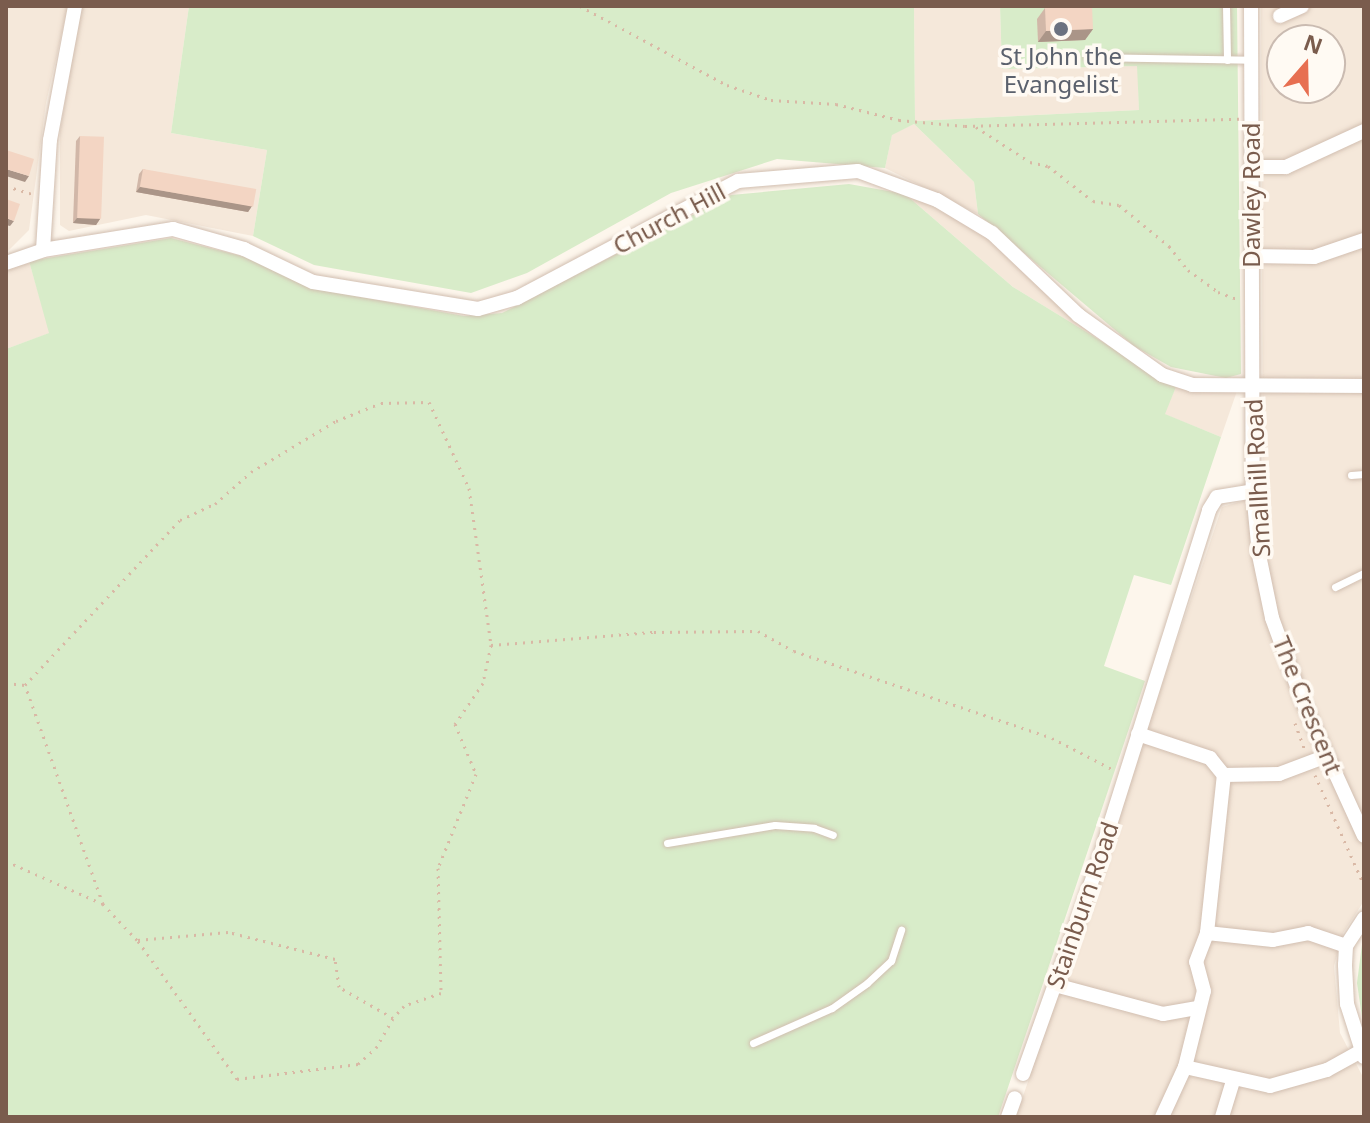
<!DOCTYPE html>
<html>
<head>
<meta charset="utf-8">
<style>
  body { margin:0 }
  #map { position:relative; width:1370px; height:1123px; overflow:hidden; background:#fdf6ec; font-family:"Noto Sans",sans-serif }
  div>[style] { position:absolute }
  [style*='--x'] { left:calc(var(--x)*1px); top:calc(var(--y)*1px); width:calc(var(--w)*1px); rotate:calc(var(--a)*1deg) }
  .residential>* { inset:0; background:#f5e8da }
  .green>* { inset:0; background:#d8ecc9 }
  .path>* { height:3px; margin-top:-1.5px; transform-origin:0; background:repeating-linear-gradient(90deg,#d9b8a5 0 2px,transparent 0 8px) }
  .roads { filter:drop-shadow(0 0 2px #d1beb0) drop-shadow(0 0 2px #d1beb0) }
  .lane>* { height:7px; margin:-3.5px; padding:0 3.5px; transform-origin:3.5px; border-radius:3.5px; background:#fff }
  .street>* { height:14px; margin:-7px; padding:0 7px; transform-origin:7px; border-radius:7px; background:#fff }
  .wall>* { inset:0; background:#d1b7a8 }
  .shaded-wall>* { inset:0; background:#aa9588 }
  .building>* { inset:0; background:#f3d5c3; transform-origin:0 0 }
  .dots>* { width:22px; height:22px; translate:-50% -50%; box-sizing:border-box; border:4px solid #fffaf3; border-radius:50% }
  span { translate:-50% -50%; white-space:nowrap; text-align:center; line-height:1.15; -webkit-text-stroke:7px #fffaf3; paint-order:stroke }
  .worship-label { font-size:24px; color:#5b616d }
  .street-label { font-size:24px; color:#7a5c4d }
  .frame { position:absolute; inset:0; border:8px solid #7a5c4d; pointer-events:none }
  .north { position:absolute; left:1266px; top:24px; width:80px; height:80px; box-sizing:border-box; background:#fffaf3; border:2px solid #cabbb1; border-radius:50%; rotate:20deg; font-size:22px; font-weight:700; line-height:32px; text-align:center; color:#7a5c4d }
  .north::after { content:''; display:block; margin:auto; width:28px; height:36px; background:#e76f51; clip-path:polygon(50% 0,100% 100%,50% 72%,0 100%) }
</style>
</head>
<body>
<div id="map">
  <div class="residential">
    <i style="clip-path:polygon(6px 6px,68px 6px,46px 103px,29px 230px,6px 253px)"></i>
    <i style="clip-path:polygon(81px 6px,189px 6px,171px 133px,267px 150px,253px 236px,146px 215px,69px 231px,60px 225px,60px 131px)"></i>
    <i style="clip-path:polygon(914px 6px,1000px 6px,1002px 69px,1138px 66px,1139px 110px,915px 121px)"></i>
    <i style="clip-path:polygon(evenodd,1261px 6px,1364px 6px,1364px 901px,1343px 933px,1334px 966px,1340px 1033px,1364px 1079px,1364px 1117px,1016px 1117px,1222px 507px,1263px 495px,1261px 6px,1282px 40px,1330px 40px,1330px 88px,1282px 88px,1282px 40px)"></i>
    <i style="clip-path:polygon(914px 124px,974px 182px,978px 214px,885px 168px,892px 134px)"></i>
    <i style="clip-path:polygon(905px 194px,955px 215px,1000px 247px,1096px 338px,1013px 287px)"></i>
    <i style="clip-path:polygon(29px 261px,50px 333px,6px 349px,6px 269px)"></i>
    <i style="clip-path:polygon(1176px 387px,1237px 391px,1221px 437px,1164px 414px)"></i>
  </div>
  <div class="green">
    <i style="clip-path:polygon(189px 6px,914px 6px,915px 121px,1139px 110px,1137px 66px,1002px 69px,1000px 6px,1237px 6px,1241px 374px,1226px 378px,1171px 367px,1134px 346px,978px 214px,974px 182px,914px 124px,892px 135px,885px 168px,777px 159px,671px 193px,527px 273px,471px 293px,314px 265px,253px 236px,267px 150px,171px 133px)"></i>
    <i style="clip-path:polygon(849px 184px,905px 194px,1013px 287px,1176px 387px,1165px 414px,1221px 437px,1171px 585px,1134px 575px,1104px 666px,1145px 681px,998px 1117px,6px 1117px,6px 349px,49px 333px,29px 261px,171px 238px,245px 257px,328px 291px,464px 316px,502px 313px,731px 195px)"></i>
    <i style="clip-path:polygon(1364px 929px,1364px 1031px,1357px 983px)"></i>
  </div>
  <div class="path">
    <i style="--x:580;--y:6;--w:167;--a:28.3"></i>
    <i style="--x:727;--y:85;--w:46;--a:18.8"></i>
    <i style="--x:771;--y:100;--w:65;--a:3.5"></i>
    <i style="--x:836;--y:104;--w:65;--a:14.3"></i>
    <i style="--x:899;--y:120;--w:66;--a:5.2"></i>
    <i style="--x:965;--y:126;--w:274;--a:-1.5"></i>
    <i style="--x:976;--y:127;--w:64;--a:32.9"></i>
    <i style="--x:1030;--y:162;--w:18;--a:13"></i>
    <i style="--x:1048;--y:166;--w:57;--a:37.9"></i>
    <i style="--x:1093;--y:201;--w:26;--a:9"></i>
    <i style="--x:1119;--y:205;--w:65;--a:39.4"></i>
    <i style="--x:1169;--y:246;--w:31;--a:52"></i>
    <i style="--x:1188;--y:270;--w:37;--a:36"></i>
    <i style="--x:1218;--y:292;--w:20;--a:20"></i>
    <i style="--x:6;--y:186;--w:28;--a:17"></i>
    <i style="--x:491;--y:645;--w:164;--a:-4.6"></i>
    <i style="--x:654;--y:632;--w:104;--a:-0.6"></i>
    <i style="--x:758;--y:631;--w:41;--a:29.1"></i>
    <i style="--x:794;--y:651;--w:272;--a:18.6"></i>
    <i style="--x:1052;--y:738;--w:70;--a:27.3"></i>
    <i style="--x:6;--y:683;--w:19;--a:6"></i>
    <i style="--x:25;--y:685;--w:226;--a:-46.8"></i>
    <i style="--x:180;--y:520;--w:38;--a:-25"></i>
    <i style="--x:215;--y:504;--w:48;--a:-41.6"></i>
    <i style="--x:251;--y:472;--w:99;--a:-31"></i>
    <i style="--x:336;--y:421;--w:48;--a:-21.8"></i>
    <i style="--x:381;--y:403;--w:48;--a:-1.2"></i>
    <i style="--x:429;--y:402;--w:95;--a:65.1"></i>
    <i style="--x:469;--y:488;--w:159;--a:82"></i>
    <i style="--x:491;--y:645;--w:39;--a:102"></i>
    <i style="--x:483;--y:683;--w:50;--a:124.3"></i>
    <i style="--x:455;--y:724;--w:54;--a:67.2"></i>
    <i style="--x:476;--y:774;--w:101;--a:112"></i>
    <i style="--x:438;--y:868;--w:125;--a:88.6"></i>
    <i style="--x:441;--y:993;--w:39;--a:161"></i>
    <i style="--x:404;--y:1006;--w:16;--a:133"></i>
    <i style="--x:393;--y:1018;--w:62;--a:-150.1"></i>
    <i style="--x:339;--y:987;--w:28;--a:-98"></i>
    <i style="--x:335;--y:959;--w:110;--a:-165.8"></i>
    <i style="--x:228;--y:932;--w:91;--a:175"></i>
    <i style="--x:137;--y:940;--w:50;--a:-133.4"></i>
    <i style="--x:103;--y:904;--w:232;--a:-109.6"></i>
    <i style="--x:1295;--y:723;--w:29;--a:70"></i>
    <i style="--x:1315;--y:775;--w:120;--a:66"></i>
    <i style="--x:6;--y:861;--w:106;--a:23.9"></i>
    <i style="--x:138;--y:941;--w:170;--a:54.3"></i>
    <i style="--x:237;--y:1079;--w:122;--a:-7.1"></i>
    <i style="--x:358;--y:1064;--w:24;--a:-42"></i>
    <i style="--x:376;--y:1048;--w:34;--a:-60"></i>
  </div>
  <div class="roads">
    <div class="lane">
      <i style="--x:1226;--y:6;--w:54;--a:88.9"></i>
      <i style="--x:1087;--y:57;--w:164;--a:1"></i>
      <i style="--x:1351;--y:475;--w:13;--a:-4"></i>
      <i style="--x:1335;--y:587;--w:32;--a:-26"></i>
      <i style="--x:667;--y:843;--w:109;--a:-9.5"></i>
      <i style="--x:775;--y:825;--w:39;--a:4"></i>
      <i style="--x:814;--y:828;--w:20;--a:20"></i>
      <i style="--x:753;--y:1043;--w:86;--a:-23.9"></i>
      <i style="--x:832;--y:1008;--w:43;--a:-35.5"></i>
      <i style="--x:867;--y:983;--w:33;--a:-43"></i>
      <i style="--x:891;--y:961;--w:33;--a:-72"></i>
    </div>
    <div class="street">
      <i style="--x:1251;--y:6;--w:485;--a:89.8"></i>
      <i style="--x:1253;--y:491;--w:64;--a:84.6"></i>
      <i style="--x:1259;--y:555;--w:64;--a:78.3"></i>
      <i style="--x:1272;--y:618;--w:87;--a:69.9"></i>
      <i style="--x:1302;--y:700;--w:149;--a:65.5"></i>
      <i style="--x:1280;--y:16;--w:24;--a:-24"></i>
      <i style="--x:1251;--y:167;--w:35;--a:0"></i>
      <i style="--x:1286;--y:167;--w:86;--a:-24.8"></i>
      <i style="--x:43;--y:250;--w:110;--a:-86.4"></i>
      <i style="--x:50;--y:140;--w:136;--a:-79.4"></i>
      <i style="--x:1252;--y:256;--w:62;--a:0.9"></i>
      <i style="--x:1314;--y:257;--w:53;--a:-18.8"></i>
      <i style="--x:6;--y:263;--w:39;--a:-19"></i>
      <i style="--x:43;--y:250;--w:132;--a:-9.2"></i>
      <i style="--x:173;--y:229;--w:74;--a:15.7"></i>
      <i style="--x:244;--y:249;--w:76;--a:25.6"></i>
      <i style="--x:313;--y:282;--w:167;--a:9.3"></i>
      <i style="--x:478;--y:309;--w:41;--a:-15.8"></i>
      <i style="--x:517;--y:298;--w:250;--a:-27.9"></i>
      <i style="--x:738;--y:181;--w:120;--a:-4.8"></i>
      <i style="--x:858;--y:171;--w:84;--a:20.2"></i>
      <i style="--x:937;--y:200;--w:64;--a:31"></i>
      <i style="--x:992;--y:233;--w:119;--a:43.6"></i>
      <i style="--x:1078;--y:315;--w:103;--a:35.5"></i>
      <i style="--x:1162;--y:375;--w:32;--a:18"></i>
      <i style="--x:1192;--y:385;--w:172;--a:0.3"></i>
      <i style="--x:1138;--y:734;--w:76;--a:18.4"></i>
      <i style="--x:1210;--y:758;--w:22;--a:51"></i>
      <i style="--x:1207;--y:933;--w:66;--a:6.1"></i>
      <i style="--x:1273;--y:940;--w:36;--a:-11"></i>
      <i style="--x:1308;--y:933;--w:40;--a:18.9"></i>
      <i style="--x:1055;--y:985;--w:112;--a:15"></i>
      <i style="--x:1163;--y:1014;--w:35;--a:-10"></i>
      <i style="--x:1364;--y:1057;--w:56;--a:-107.8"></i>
      <i style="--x:1347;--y:1004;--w:39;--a:-93"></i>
      <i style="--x:1345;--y:965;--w:19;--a:-87"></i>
      <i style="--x:1346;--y:946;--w:33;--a:-57"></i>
      <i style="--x:1185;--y:1067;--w:87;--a:12.6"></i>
      <i style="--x:1270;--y:1086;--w:59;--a:-15.7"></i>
      <i style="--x:1327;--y:1070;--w:39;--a:-29"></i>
      <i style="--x:1023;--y:1074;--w:221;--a:-70.4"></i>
      <i style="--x:1097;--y:866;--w:373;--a:-72.5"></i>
      <i style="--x:1209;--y:510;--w:15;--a:-58"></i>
      <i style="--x:1217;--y:497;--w:36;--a:-9"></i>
      <i style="--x:1008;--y:1117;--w:20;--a:-70"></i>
      <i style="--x:1162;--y:1117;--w:55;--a:-65.3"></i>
      <i style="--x:1185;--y:1067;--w:78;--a:-76"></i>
      <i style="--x:1204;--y:991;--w:30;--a:-105"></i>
      <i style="--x:1196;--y:962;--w:31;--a:-69"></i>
      <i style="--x:1207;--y:933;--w:159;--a:-83.9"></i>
      <i style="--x:1224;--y:775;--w:55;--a:-1"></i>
      <i style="--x:1279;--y:774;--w:51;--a:-20.6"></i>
      <i style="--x:1222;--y:1117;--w:37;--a:-73"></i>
    </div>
  </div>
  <div class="wall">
    <i style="clip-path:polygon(1045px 8px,1093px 29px,1085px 40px,1038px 42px,1037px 19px)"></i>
    <i style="clip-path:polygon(80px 136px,100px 219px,96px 225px,73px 223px,76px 141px)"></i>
    <i style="clip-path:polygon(143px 169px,252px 206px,248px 212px,136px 192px,139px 174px)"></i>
  </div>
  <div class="shaded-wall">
    <i style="clip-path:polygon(1093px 29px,1085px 40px,1038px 42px,1046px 31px)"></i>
    <i style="clip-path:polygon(6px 169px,29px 176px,25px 182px,6px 176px)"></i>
    <i style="clip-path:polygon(140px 187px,252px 206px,248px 212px,136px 192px)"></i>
    <i style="clip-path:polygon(6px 218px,14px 221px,10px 226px,6px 225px)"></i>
    <i style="clip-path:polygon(77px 218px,100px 219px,96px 225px,73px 223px)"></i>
  </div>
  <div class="building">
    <i style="clip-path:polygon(1076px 6px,1092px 6px,1093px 29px,1046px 31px,1045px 8px)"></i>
    <i style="left:80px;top:136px;width:24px;height:82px;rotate:2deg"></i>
    <i style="clip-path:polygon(6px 150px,34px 159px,29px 176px,6px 169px)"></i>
    <i style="left:143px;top:169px;width:115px;height:18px;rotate:10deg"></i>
    <i style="clip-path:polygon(6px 199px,20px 204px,14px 221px,6px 218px)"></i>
  </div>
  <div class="dots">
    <i style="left:1061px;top:29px;background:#6b7280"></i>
  </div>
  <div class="worship-label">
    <span style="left:1061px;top:70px">St John the<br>Evangelist</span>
  </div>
  <div class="street-label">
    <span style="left:1251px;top:195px;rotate:-90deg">Dawley Road</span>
    <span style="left:669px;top:218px;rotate:-28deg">Church Hill</span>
    <span style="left:1257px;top:478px;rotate:-93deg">Smallhill Road</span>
    <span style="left:1308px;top:705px;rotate:68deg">The Crescent</span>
    <span style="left:1082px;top:905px;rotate:-71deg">Stainburn Road</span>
  </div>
  <div class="frame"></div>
  <div class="north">N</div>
</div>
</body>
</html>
